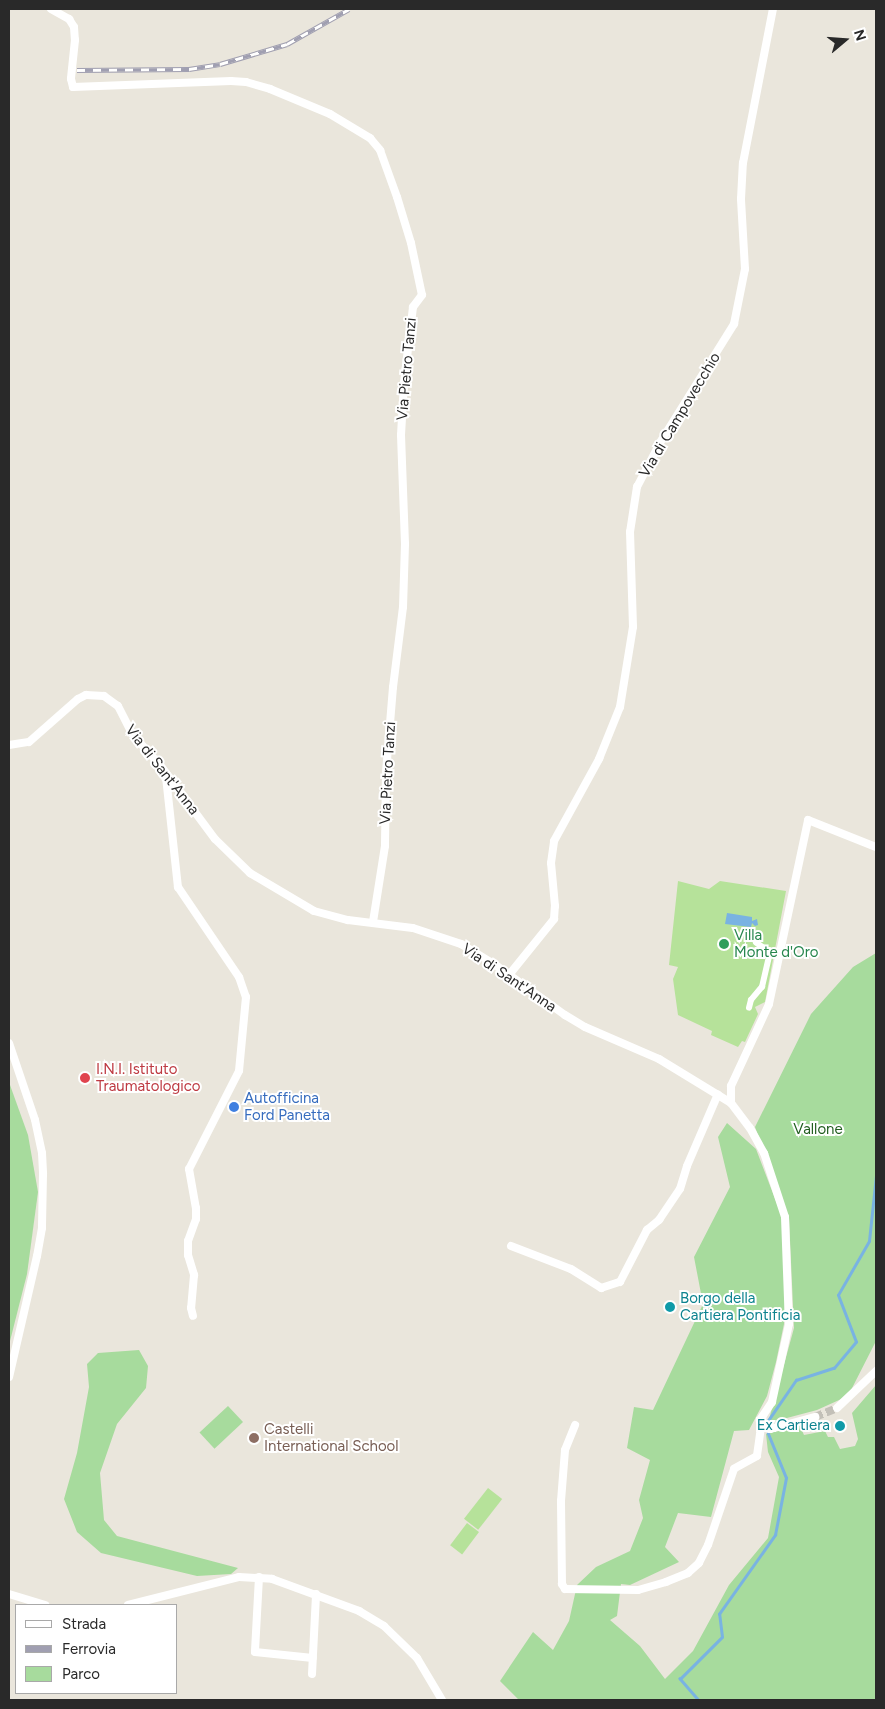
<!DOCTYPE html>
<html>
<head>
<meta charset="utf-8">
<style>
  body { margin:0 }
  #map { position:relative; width:885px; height:1709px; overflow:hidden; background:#eae6dc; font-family:Figtree,sans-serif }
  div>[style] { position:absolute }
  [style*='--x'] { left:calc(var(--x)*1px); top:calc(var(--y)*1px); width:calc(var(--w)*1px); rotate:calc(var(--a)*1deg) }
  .green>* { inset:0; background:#a7db9d; transform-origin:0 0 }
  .pitch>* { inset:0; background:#b6e29a; transform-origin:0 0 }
  .water>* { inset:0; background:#79b3e2 }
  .stream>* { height:2.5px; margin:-1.25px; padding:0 1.25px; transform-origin:1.25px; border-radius:1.25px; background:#79b3e2 }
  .minor-tunnel>* { height:8px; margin-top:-4px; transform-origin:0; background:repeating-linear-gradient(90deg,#c3c0b8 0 8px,transparent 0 12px) }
  .pedestrian>* { height:5.5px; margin:-2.75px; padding:0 2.75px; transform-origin:2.75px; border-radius:2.75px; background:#fff }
  .minor>* { height:8px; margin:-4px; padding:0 4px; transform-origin:4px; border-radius:4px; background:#fff }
  .rail>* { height:4.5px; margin-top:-2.25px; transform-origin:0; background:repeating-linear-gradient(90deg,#fff 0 8px,#a09fb1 0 16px); box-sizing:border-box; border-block:1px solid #a09fb1 }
  .dots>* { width:14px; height:14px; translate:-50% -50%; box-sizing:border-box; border:2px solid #fff; border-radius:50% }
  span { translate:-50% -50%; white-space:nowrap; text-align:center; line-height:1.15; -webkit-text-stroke:4px #fff; paint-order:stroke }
  .street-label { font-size:15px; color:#292929 }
  .leisure-label { font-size:15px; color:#27864d }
  .left { translate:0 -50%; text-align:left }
  .health-label { font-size:15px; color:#be3a42 }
  .shop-label { font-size:15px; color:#366cbe }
  .park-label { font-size:15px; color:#225e20 }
  .culture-label { font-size:15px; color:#0d838f }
  .right { translate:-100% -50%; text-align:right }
  .education-label { font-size:15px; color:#785e54 }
  .frame { position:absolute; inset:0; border:10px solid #292929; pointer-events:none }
  .legend { position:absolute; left:15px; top:1604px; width:162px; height:90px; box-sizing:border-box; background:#fff; border:1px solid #a9a9a9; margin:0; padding:6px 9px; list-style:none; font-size:15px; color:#292929 }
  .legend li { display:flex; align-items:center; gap:10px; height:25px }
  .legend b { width:25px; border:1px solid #a9a9a9 }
  .north { position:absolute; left:820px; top:15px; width:50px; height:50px; -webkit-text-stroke:4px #fff; paint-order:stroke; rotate:72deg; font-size:14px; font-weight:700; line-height:20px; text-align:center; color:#292929 }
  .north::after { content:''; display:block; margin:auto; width:18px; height:22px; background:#292929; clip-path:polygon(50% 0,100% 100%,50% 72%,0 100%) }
</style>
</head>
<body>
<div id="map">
  <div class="green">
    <i style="clip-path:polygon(876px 953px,876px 1341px,848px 1396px,817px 1410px,768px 1423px,794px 1328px,789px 1218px,755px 1127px,811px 1014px,853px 967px)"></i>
    <i style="clip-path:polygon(10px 1085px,28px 1135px,38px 1192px,27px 1274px,9px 1345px)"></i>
    <i style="clip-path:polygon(727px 1123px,756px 1149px,782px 1217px,786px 1278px,784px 1324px,776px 1362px,767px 1396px,749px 1430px,734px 1431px,711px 1517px,678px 1513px,665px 1547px,679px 1562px,630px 1585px,621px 1584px,617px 1616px,610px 1620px,640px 1646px,665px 1679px,693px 1651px,729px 1585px,768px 1538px,779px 1477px,768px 1452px,766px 1434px,800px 1426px,804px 1435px,825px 1431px,828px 1437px,834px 1437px,840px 1449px,855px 1446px,858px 1439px,852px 1413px,876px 1385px,876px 1700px,519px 1700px,500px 1681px,533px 1632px,553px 1650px,569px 1621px,577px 1585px,596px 1567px,630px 1551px,643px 1518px,639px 1500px,650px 1460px,627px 1448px,634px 1407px,653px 1410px,703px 1304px,694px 1257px,730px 1187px,718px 1137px)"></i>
    <i style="clip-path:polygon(139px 1350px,148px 1366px,146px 1388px,117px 1424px,100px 1473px,104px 1520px,117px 1536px,238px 1568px,231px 1574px,197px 1576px,101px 1553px,77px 1532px,64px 1499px,77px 1453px,89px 1387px,87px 1364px,98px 1353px)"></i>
    <i style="left:228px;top:1406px;width:22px;height:39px;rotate:47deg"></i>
  </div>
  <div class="pitch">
    <i style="clip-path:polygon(678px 881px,709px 889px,720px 881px,786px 891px,765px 1002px,755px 1007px,758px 1014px,745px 1042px,742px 1041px,738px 1047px,711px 1035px,712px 1031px,678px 1015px,673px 979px,678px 967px,669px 965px)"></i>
    <i style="left:488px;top:1488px;width:18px;height:39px;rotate:38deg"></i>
    <i style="left:467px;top:1523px;width:15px;height:28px;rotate:37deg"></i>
  </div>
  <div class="water">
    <i style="clip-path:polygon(727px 913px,752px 917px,752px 921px,757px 919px,758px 925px,755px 926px,752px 923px,751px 927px,725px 924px)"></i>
  </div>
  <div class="stream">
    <i style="--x:767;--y:1422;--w:51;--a:-55.4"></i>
    <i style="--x:796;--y:1380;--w:40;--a:-18"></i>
    <i style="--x:834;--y:1368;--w:34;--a:-50"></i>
    <i style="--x:856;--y:1342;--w:50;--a:-111"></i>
    <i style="--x:838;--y:1295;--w:62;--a:-60.1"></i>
    <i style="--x:869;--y:1241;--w:65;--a:-83.9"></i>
    <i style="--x:698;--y:1700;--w:28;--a:-131"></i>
    <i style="--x:680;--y:1679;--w:59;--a:-45"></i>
    <i style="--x:722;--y:1637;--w:23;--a:-97"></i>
    <i style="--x:719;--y:1614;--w:97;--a:-54.7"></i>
    <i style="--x:775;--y:1535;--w:58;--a:-79.1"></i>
    <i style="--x:786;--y:1478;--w:48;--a:-112.2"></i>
  </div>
  <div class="minor-tunnel">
    <i style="--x:815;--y:1417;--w:24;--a:-22"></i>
  </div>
  <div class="pedestrian">
    <i style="--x:749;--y:1008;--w:8;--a:-76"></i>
    <i style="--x:751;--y:1000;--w:17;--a:-50"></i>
    <i style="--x:762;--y:987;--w:35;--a:-77"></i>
    <i style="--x:770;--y:953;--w:17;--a:-144"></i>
  </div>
  <div class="minor">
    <i style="--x:51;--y:9;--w:21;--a:29"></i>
    <i style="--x:69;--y:19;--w:9;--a:58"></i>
    <i style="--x:74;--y:27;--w:13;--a:86"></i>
    <i style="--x:75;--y:40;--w:39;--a:96"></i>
    <i style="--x:71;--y:79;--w:8;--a:76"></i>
    <i style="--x:73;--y:87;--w:158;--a:-2.2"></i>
    <i style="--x:231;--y:81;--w:15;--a:4"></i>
    <i style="--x:246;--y:82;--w:25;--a:16"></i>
    <i style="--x:270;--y:89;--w:65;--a:22.6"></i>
    <i style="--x:330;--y:114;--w:47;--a:31"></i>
    <i style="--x:370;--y:138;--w:16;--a:50"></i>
    <i style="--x:380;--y:150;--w:50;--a:70.1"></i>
    <i style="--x:397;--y:197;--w:48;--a:73.1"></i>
    <i style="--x:411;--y:243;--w:53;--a:78.1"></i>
    <i style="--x:422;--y:295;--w:15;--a:127"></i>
    <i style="--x:413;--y:307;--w:77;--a:96.8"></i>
    <i style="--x:404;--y:383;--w:52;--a:93.3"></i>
    <i style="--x:401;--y:435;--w:109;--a:87.9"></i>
    <i style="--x:405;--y:544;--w:63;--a:91.8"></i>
    <i style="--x:403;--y:607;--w:81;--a:97.1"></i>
    <i style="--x:393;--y:687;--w:86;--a:94.7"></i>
    <i style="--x:386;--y:773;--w:73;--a:90.8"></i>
    <i style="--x:385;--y:846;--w:77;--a:99"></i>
    <i style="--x:9;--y:745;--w:20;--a:-9"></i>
    <i style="--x:29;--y:742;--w:65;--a:-41.3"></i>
    <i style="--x:78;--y:699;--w:9;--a:-27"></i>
    <i style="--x:86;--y:695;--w:18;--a:3"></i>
    <i style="--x:104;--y:696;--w:17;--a:36"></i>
    <i style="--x:118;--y:706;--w:31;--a:63"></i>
    <i style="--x:132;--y:734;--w:42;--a:47.9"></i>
    <i style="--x:160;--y:765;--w:92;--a:53.4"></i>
    <i style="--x:215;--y:839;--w:49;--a:44.2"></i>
    <i style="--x:250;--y:873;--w:74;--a:30.7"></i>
    <i style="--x:314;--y:911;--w:35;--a:15"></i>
    <i style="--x:348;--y:920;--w:65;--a:7"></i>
    <i style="--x:413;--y:928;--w:51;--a:18.4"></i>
    <i style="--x:461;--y:944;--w:42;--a:31.4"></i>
    <i style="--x:497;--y:966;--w:84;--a:35.8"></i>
    <i style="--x:565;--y:1015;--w:23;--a:31"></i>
    <i style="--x:585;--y:1027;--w:81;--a:23.4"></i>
    <i style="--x:659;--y:1059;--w:84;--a:31.4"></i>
    <i style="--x:731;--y:1103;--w:31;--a:53"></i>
    <i style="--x:750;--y:1128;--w:29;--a:61"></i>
    <i style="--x:764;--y:1153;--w:67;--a:71.8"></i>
    <i style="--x:785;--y:1217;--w:107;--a:87.9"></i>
    <i style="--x:789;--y:1324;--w:80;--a:102.3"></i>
    <i style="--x:772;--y:1402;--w:22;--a:124"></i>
    <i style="--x:760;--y:1420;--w:7;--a:82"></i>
    <i style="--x:761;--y:1427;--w:29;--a:98"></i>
    <i style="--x:757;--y:1456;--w:26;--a:151"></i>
    <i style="--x:734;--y:1469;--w:80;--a:108.9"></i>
    <i style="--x:708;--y:1545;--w:20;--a:117"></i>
    <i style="--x:699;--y:1563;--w:15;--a:138"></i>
    <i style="--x:688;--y:1573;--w:24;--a:158"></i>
    <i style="--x:666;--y:1582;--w:29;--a:164"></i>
    <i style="--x:638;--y:1590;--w:73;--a:-179.2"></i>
    <i style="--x:565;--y:1589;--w:6;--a:-121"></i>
    <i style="--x:562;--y:1584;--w:83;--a:-90.7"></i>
    <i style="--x:561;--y:1501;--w:51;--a:-85.5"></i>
    <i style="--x:565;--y:1450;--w:27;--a:-68"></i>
    <i style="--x:166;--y:777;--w:111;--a:83.8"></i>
    <i style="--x:178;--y:887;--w:109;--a:55.9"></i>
    <i style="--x:239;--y:977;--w:21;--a:71"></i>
    <i style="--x:246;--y:997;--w:74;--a:95.4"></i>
    <i style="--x:239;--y:1071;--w:110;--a:117"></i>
    <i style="--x:189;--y:1169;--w:40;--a:80"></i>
    <i style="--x:196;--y:1208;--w:11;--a:90"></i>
    <i style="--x:196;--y:1219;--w:23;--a:110"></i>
    <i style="--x:188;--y:1241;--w:14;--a:90"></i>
    <i style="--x:188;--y:1255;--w:21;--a:73"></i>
    <i style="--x:194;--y:1275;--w:33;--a:95"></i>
    <i style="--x:191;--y:1308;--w:8;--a:76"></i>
    <i style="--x:509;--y:975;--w:72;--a:-51.2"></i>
    <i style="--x:554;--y:919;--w:13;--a:-86"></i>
    <i style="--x:555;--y:906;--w:43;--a:-95.3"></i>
    <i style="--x:551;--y:863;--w:22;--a:-82"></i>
    <i style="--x:554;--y:841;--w:94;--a:-61.2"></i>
    <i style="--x:599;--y:759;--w:56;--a:-68"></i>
    <i style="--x:620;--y:707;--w:81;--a:-80.8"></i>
    <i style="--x:633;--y:627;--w:95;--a:-91.8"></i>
    <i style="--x:630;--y:532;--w:46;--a:-81.2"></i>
    <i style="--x:637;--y:487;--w:52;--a:-62.4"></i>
    <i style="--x:661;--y:441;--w:138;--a:-58"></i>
    <i style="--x:734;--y:324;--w:56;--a:-78.7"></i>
    <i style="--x:745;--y:269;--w:70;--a:-93.3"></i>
    <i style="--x:741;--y:199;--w:36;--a:-87"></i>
    <i style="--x:743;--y:163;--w:157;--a:-79"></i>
    <i style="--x:9;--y:1043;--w:81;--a:71.3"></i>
    <i style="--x:35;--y:1120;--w:34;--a:78"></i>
    <i style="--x:42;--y:1153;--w:21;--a:87"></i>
    <i style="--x:43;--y:1174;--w:54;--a:91.1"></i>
    <i style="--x:42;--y:1228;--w:28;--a:100"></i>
    <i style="--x:37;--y:1256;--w:124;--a:103"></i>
    <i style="--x:731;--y:1103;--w:17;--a:-90"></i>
    <i style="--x:731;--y:1086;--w:90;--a:-65.1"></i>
    <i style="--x:769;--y:1004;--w:188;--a:-78"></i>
    <i style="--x:808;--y:820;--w:73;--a:21.7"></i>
    <i style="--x:511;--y:1246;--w:64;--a:21"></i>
    <i style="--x:571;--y:1269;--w:36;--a:32"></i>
    <i style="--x:601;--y:1288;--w:20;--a:-18"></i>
    <i style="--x:620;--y:1282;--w:59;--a:-62.6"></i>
    <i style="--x:647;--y:1230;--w:16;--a:-40"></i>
    <i style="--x:659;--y:1220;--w:37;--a:-56"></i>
    <i style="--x:680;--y:1189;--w:24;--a:-73"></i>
    <i style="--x:687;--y:1166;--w:78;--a:-66.7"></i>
    <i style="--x:837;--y:1408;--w:54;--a:-43.5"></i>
    <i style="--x:761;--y:1427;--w:9;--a:13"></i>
    <i style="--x:770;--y:1429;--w:47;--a:-14.9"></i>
    <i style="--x:259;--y:1577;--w:75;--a:93.1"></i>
    <i style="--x:255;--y:1652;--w:58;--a:5.9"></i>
    <i style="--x:9;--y:1594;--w:38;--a:17"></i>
    <i style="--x:128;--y:1605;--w:114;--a:-14.2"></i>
    <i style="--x:239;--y:1577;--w:33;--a:3"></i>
    <i style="--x:272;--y:1579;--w:93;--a:20.2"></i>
    <i style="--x:359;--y:1611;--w:29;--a:31"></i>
    <i style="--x:384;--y:1626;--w:46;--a:44.1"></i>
    <i style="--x:417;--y:1658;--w:49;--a:59.2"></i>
    <i style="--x:312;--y:1674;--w:80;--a:-87.1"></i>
  </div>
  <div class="rail">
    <i style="--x:77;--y:70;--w:112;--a:-0.5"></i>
    <i style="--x:189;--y:69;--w:31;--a:-9"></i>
    <i style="--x:220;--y:64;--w:70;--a:-16.6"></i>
    <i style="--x:287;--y:44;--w:71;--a:-29.4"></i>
  </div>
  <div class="dots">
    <i style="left:724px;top:944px;background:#2e9e5b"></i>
    <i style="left:85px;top:1078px;background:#e0444e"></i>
    <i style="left:234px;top:1107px;background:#3f7fe0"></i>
    <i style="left:670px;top:1307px;background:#0f9aa8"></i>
    <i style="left:840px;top:1426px;background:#0f9aa8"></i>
    <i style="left:254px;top:1438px;background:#8d6e63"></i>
  </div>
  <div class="street-label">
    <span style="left:407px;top:369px;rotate:-85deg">Via Pietro Tanzi</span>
    <span style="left:680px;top:415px;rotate:-59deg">Via di Campovecchio</span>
    <span style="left:162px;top:770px;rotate:52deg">Via di Sant'Anna</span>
    <span style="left:388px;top:773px;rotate:-87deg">Via Pietro Tanzi</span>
    <span style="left:509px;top:978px;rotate:34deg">Via di Sant'Anna</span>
  </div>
  <div class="leisure-label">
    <span class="left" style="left:734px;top:944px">Villa<br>Monte d'Oro</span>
  </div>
  <div class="health-label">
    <span class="left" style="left:96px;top:1078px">I.N.I. Istituto<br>Traumatologico</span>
  </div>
  <div class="shop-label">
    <span class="left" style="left:244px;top:1107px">Autofficina<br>Ford Panetta</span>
  </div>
  <div class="park-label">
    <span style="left:818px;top:1130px">Vallone</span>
  </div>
  <div class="culture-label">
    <span class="left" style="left:680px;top:1307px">Borgo della<br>Cartiera Pontificia</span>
    <span class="right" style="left:830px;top:1426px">Ex Cartiera</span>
  </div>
  <div class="education-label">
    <span class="left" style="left:264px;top:1438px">Castelli<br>International School</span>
  </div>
  <div class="frame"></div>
  <ul class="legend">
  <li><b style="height:6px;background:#fff"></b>Strada</li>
  <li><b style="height:6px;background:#a09fb1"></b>Ferrovia</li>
  <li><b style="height:14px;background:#a7db9d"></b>Parco</li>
  </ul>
  <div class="north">N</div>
</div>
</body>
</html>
